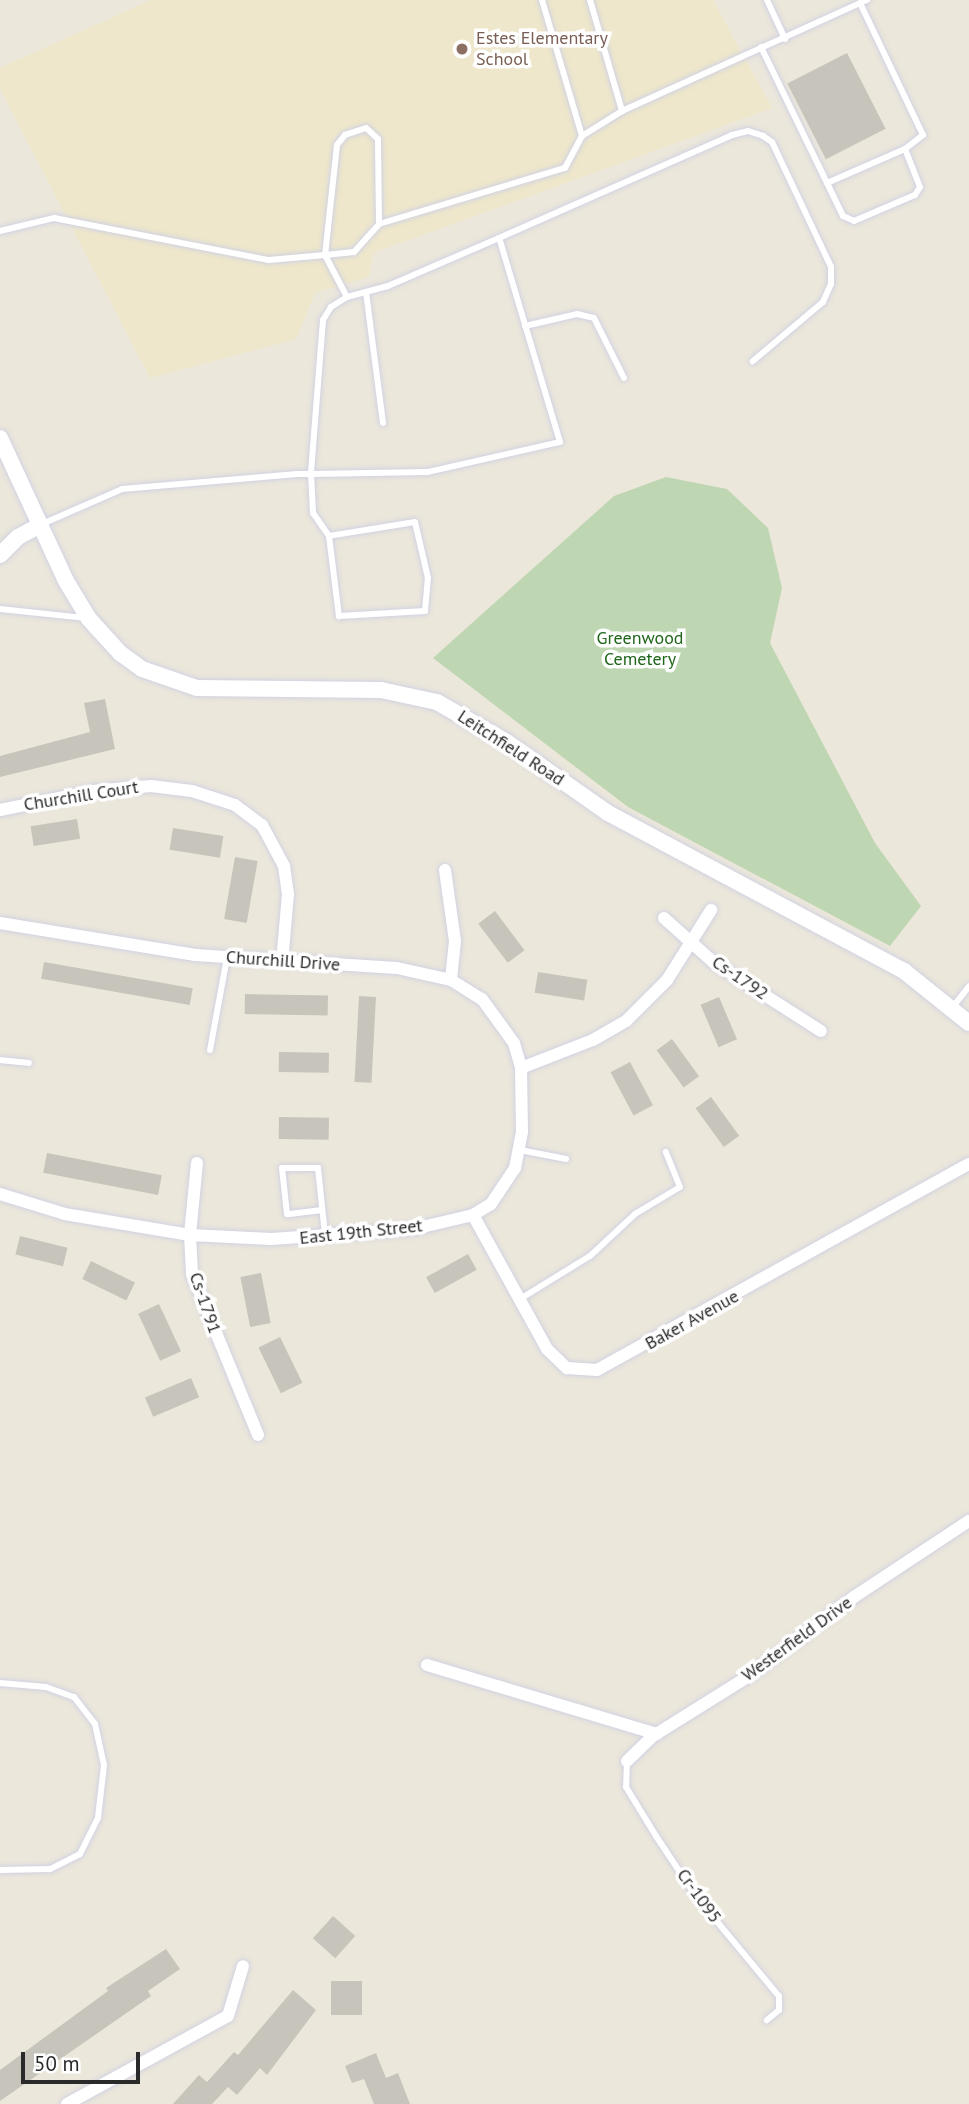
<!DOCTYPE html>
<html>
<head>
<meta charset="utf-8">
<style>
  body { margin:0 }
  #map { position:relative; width:969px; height:2104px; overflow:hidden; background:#ece7db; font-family:"PT Sans",sans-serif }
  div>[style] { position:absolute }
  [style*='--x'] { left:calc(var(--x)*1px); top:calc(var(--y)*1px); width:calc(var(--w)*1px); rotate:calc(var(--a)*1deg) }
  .education>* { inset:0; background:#eee7cb }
  .cemetery>* { inset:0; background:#bfd6b2 }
  .building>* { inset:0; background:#c7c4bb; transform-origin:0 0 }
  .roads { filter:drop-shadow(0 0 2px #d1d2e2) drop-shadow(0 0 2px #d1d2e2) }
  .service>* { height:6px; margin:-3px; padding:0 3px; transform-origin:3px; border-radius:3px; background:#fff }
  .minor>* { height:12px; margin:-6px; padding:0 6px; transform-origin:6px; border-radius:6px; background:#fff }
  .tertiary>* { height:16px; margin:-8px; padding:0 8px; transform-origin:8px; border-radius:8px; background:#fff }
  .dots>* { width:19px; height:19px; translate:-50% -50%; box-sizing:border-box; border:4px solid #fff; border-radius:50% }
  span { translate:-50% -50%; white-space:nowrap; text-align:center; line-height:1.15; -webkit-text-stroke:7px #fff; paint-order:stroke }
  .education-label { font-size:18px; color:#785e54 }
  .left { translate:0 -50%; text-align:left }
  .park-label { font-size:18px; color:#1f661a }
  .street-label { font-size:18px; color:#2a2a2a }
  .scale { position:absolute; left:21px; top:2052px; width:119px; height:32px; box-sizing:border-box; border:4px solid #2a2a2a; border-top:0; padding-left:9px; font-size:21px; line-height:24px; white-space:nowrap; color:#2a2a2a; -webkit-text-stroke:5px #fff; paint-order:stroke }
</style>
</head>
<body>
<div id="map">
  <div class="education">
    <i style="clip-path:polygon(151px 0,713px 0,772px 108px,373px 253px,369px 277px,315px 293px,296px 339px,150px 378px,0 89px,0 68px)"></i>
  </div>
  <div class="cemetery">
    <i style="clip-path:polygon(666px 477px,727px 489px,768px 528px,782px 588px,770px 643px,875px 843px,921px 906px,890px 946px,628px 807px,433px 658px,614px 496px)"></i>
  </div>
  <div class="building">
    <i style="left:847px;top:53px;width:85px;height:67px;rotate:63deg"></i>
    <i style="clip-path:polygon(105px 699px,115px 749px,0 777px,0 756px,90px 732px,84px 703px)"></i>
    <i style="left:77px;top:819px;width:20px;height:47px;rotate:81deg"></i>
    <i style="left:173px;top:828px;width:51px;height:22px;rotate:9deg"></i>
    <i style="left:235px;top:857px;width:23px;height:63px;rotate:10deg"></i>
    <i style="left:495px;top:911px;width:49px;height:21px;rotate:53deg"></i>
    <i style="left:44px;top:962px;width:151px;height:17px;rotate:10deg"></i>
    <i style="left:538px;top:972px;width:50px;height:21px;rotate:9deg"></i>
    <i style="left:245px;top:994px;width:83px;height:20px;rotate:1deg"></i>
    <i style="left:359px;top:996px;width:17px;height:86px;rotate:3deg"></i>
    <i style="left:719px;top:997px;width:46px;height:20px;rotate:67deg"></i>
    <i style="left:672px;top:1039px;width:46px;height:19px;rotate:54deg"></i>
    <i style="left:279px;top:1052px;width:50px;height:20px;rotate:1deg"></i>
    <i style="left:630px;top:1062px;width:49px;height:22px;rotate:62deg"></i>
    <i style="left:711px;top:1097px;width:48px;height:19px;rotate:54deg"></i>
    <i style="left:279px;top:1117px;width:50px;height:22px;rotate:1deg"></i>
    <i style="left:47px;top:1153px;width:117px;height:20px;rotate:11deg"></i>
    <i style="left:20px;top:1236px;width:49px;height:19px;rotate:14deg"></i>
    <i style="left:468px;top:1254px;width:18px;height:48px;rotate:61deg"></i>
    <i style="left:91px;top:1261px;width:49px;height:20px;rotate:26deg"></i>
    <i style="left:261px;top:1273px;width:51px;height:21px;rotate:79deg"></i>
    <i style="left:159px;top:1304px;width:52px;height:23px;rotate:65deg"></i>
    <i style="left:280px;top:1337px;width:51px;height:24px;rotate:64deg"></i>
    <i style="left:191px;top:1378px;width:21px;height:50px;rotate:67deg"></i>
    <i style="left:333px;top:1916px;width:30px;height:30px;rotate:42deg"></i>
    <i style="clip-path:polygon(166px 1949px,180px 1969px,148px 1991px,151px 1996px,0 2101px,0 2070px,108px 1991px,106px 1988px)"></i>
    <i style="left:331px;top:1981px;width:31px;height:34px"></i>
    <i style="clip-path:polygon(293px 1990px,316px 2010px,267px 2075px,260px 2068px,237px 2095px,228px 2087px,212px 2104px,173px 2104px,199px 2075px,207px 2082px,234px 2052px,238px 2055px)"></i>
    <i style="clip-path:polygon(376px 2053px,386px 2078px,398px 2073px,410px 2104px,374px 2104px,364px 2079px,352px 2083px,345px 2066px)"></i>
  </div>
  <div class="roads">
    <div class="service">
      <i style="--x:542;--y:0;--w:142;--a:73.6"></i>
      <i style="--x:590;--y:0;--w:116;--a:73.9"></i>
      <i style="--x:767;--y:0;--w:43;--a:65.2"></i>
      <i style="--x:761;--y:47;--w:188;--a:64.1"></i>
      <i style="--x:843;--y:216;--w:12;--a:24"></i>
      <i style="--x:854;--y:221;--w:66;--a:-23.1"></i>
      <i style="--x:915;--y:195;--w:9;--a:-58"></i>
      <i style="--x:920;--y:187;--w:41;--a:-111.5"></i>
      <i style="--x:905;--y:149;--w:23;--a:-38"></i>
      <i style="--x:923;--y:135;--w:146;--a:-115.5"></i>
      <i style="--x:827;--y:183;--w:85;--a:-23.6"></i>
      <i style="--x:379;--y:224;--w:194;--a:-16.8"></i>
      <i style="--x:565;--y:168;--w:36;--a:-62"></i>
      <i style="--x:582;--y:136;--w:47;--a:-32"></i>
      <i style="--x:622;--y:111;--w:269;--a:-24.4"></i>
      <i style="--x:0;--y:231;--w:56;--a:-13.5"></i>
      <i style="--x:54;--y:218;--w:219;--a:11.1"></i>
      <i style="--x:269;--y:260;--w:56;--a:-5.1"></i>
      <i style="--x:325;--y:255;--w:29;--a:-6"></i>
      <i style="--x:354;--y:252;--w:38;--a:-48"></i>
      <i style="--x:379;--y:224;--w:85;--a:-90.7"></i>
      <i style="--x:378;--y:139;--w:16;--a:-137"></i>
      <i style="--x:366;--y:128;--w:22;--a:162"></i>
      <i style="--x:345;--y:135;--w:13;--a:129"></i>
      <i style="--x:337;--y:145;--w:111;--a:96.2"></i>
      <i style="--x:325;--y:255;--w:47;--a:62.4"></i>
      <i style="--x:499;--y:238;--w:255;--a:-23.8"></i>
      <i style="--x:732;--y:135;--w:16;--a:-14"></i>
      <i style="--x:748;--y:131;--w:16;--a:18"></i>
      <i style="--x:763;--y:136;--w:11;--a:34"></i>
      <i style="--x:772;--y:142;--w:138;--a:64.7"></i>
      <i style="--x:831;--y:267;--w:17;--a:90"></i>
      <i style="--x:831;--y:284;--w:20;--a:114"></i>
      <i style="--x:823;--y:302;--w:92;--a:139.9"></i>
      <i style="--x:366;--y:292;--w:132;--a:82.6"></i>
      <i style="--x:525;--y:326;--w:53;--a:-13"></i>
      <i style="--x:577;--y:314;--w:17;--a:13"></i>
      <i style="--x:594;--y:318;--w:67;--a:63.4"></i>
      <i style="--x:42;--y:524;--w:87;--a:-23.6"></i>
      <i style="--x:122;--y:489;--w:176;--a:-4.9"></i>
      <i style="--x:297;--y:474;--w:14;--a:0"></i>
      <i style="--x:311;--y:474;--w:117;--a:-1"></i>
      <i style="--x:428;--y:472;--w:135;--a:-12.8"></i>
      <i style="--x:560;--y:442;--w:213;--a:-106.6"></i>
      <i style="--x:499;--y:238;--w:121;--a:156.6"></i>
      <i style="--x:388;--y:286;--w:42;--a:165"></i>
      <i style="--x:347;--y:297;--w:19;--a:148"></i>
      <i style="--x:331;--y:307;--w:15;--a:122"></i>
      <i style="--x:323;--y:320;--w:154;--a:94.5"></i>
      <i style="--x:311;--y:474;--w:39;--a:87"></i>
      <i style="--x:313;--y:513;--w:28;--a:55"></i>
      <i style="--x:329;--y:536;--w:81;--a:82.9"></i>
      <i style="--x:339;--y:616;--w:86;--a:-3.3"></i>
      <i style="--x:425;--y:611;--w:33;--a:-85"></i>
      <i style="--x:428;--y:578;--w:57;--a:-103.1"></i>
      <i style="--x:415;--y:522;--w:87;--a:170.8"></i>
      <i style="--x:0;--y:609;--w:85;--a:6"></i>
      <i style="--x:952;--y:1008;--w:28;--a:-52"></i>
      <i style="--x:210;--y:1050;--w:95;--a:-79.6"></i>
      <i style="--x:0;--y:1060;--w:29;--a:6"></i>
      <i style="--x:520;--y:1150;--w:47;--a:11.1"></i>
      <i style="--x:322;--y:1210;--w:35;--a:173"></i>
      <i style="--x:287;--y:1214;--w:46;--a:-96.2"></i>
      <i style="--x:282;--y:1168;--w:36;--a:0"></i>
      <i style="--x:318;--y:1168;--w:67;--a:84"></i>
      <i style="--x:520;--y:1299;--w:82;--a:-31.6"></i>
      <i style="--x:590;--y:1256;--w:62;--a:-43"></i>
      <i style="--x:635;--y:1214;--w:52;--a:-31"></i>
      <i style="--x:680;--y:1187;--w:38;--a:-112"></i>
      <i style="--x:0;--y:1683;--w:46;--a:5"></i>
      <i style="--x:46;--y:1687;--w:30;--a:20"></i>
      <i style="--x:74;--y:1697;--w:34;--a:52"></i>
      <i style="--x:95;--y:1724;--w:42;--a:77.6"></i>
      <i style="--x:104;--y:1765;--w:53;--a:96.5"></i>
      <i style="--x:98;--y:1818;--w:40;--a:116.6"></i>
      <i style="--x:80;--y:1854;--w:34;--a:153"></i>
      <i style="--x:50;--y:1869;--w:50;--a:178.9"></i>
      <i style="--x:627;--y:1761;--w:26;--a:92"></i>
      <i style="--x:626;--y:1787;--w:57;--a:58.5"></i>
      <i style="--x:656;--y:1836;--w:71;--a:56.5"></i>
      <i style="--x:695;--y:1895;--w:131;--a:50.3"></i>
      <i style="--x:779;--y:1996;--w:14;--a:90"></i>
      <i style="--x:779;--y:2010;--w:16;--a:140"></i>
    </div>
    <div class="minor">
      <i style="--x:0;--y:810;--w:95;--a:-11.5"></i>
      <i style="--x:93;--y:791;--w:58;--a:-4.9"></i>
      <i style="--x:151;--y:786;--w:41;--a:7"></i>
      <i style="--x:192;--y:791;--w:45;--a:18"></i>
      <i style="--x:235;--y:805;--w:34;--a:37"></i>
      <i style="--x:262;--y:825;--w:47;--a:61.8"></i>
      <i style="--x:284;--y:866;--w:28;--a:82"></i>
      <i style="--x:288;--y:894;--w:68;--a:95"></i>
      <i style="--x:445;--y:870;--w:72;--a:82"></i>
      <i style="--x:455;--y:941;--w:39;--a:96"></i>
      <i style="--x:664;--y:918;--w:66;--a:41.9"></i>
      <i style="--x:713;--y:962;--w:128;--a:32.6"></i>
      <i style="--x:0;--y:923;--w:198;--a:9.3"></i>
      <i style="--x:195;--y:955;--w:202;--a:3.7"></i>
      <i style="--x:397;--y:968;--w:55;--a:12.5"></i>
      <i style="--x:451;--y:980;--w:36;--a:32"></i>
      <i style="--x:482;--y:999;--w:54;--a:54"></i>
      <i style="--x:514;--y:1043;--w:26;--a:74"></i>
      <i style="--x:521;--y:1068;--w:64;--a:89.1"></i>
      <i style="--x:522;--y:1132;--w:37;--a:101"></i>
      <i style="--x:515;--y:1168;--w:43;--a:123.7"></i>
      <i style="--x:491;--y:1204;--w:21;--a:149"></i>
      <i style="--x:473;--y:1215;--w:61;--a:166.7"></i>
      <i style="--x:414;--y:1229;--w:143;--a:176"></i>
      <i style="--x:271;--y:1239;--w:81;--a:-177.2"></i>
      <i style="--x:190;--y:1235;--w:127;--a:-170.5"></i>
      <i style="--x:65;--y:1214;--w:68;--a:-162.9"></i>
      <i style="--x:521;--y:1068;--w:77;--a:-21.3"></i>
      <i style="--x:593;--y:1040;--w:39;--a:-30"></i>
      <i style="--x:627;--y:1020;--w:57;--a:-45"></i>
      <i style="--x:667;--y:980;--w:83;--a:-57.8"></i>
      <i style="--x:197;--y:1163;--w:72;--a:95.6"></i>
      <i style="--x:190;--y:1235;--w:39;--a:87"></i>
      <i style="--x:192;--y:1274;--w:174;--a:67.7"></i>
      <i style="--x:473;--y:1215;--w:153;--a:61.1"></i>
      <i style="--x:547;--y:1349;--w:28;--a:44"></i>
      <i style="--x:567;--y:1368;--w:30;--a:4"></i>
      <i style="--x:597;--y:1370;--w:425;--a:-29"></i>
      <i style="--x:427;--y:1665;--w:240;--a:16.7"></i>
      <i style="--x:627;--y:1761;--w:36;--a:-44"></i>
      <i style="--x:653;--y:1736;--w:113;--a:-32"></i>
      <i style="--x:749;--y:1676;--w:131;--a:-37"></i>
      <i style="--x:854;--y:1597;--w:138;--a:-33.5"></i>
      <i style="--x:67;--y:2104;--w:183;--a:-28.7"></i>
      <i style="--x:228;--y:2016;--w:52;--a:-73.3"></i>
    </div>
    <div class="tertiary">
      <i style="--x:0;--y:438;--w:157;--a:65.2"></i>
      <i style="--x:66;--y:581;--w:44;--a:58.8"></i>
      <i style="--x:89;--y:619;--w:46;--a:47.6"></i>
      <i style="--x:120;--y:653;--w:27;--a:36"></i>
      <i style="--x:142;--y:669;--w:58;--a:19.1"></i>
      <i style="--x:197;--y:688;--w:184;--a:0.6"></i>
      <i style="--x:381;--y:690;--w:57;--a:12.1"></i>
      <i style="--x:437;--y:702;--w:82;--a:30"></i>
      <i style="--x:508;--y:743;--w:122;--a:35"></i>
      <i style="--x:608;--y:813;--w:336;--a:28.1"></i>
      <i style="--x:904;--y:971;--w:83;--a:38.7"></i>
      <i style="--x:0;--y:555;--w:25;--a:-45"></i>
      <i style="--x:18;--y:537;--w:26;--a:-28"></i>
    </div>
  </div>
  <div class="dots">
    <i style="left:462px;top:49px;background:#8d6e63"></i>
  </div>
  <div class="education-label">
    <span class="left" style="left:476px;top:49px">Estes Elementary<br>School</span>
  </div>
  <div class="park-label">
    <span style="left:640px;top:649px">Greenwood<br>Cemetery</span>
  </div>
  <div class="street-label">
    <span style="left:511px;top:748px;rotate:33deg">Leitchfield Road</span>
    <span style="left:81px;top:796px;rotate:-9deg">Churchill Court</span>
    <span style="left:283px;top:961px;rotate:4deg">Churchill Drive</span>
    <span style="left:740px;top:978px;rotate:34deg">Cs-1792</span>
    <span style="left:361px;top:1232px;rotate:-6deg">East 19th Street</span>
    <span style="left:205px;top:1303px;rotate:71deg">Cs-1791</span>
    <span style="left:692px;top:1320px;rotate:-29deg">Baker Avenue</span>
    <span style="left:797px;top:1639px;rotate:-36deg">Westerfield Drive</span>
    <span style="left:699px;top:1896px;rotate:54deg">Cr-1095</span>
  </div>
  <div class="scale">50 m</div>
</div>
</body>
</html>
